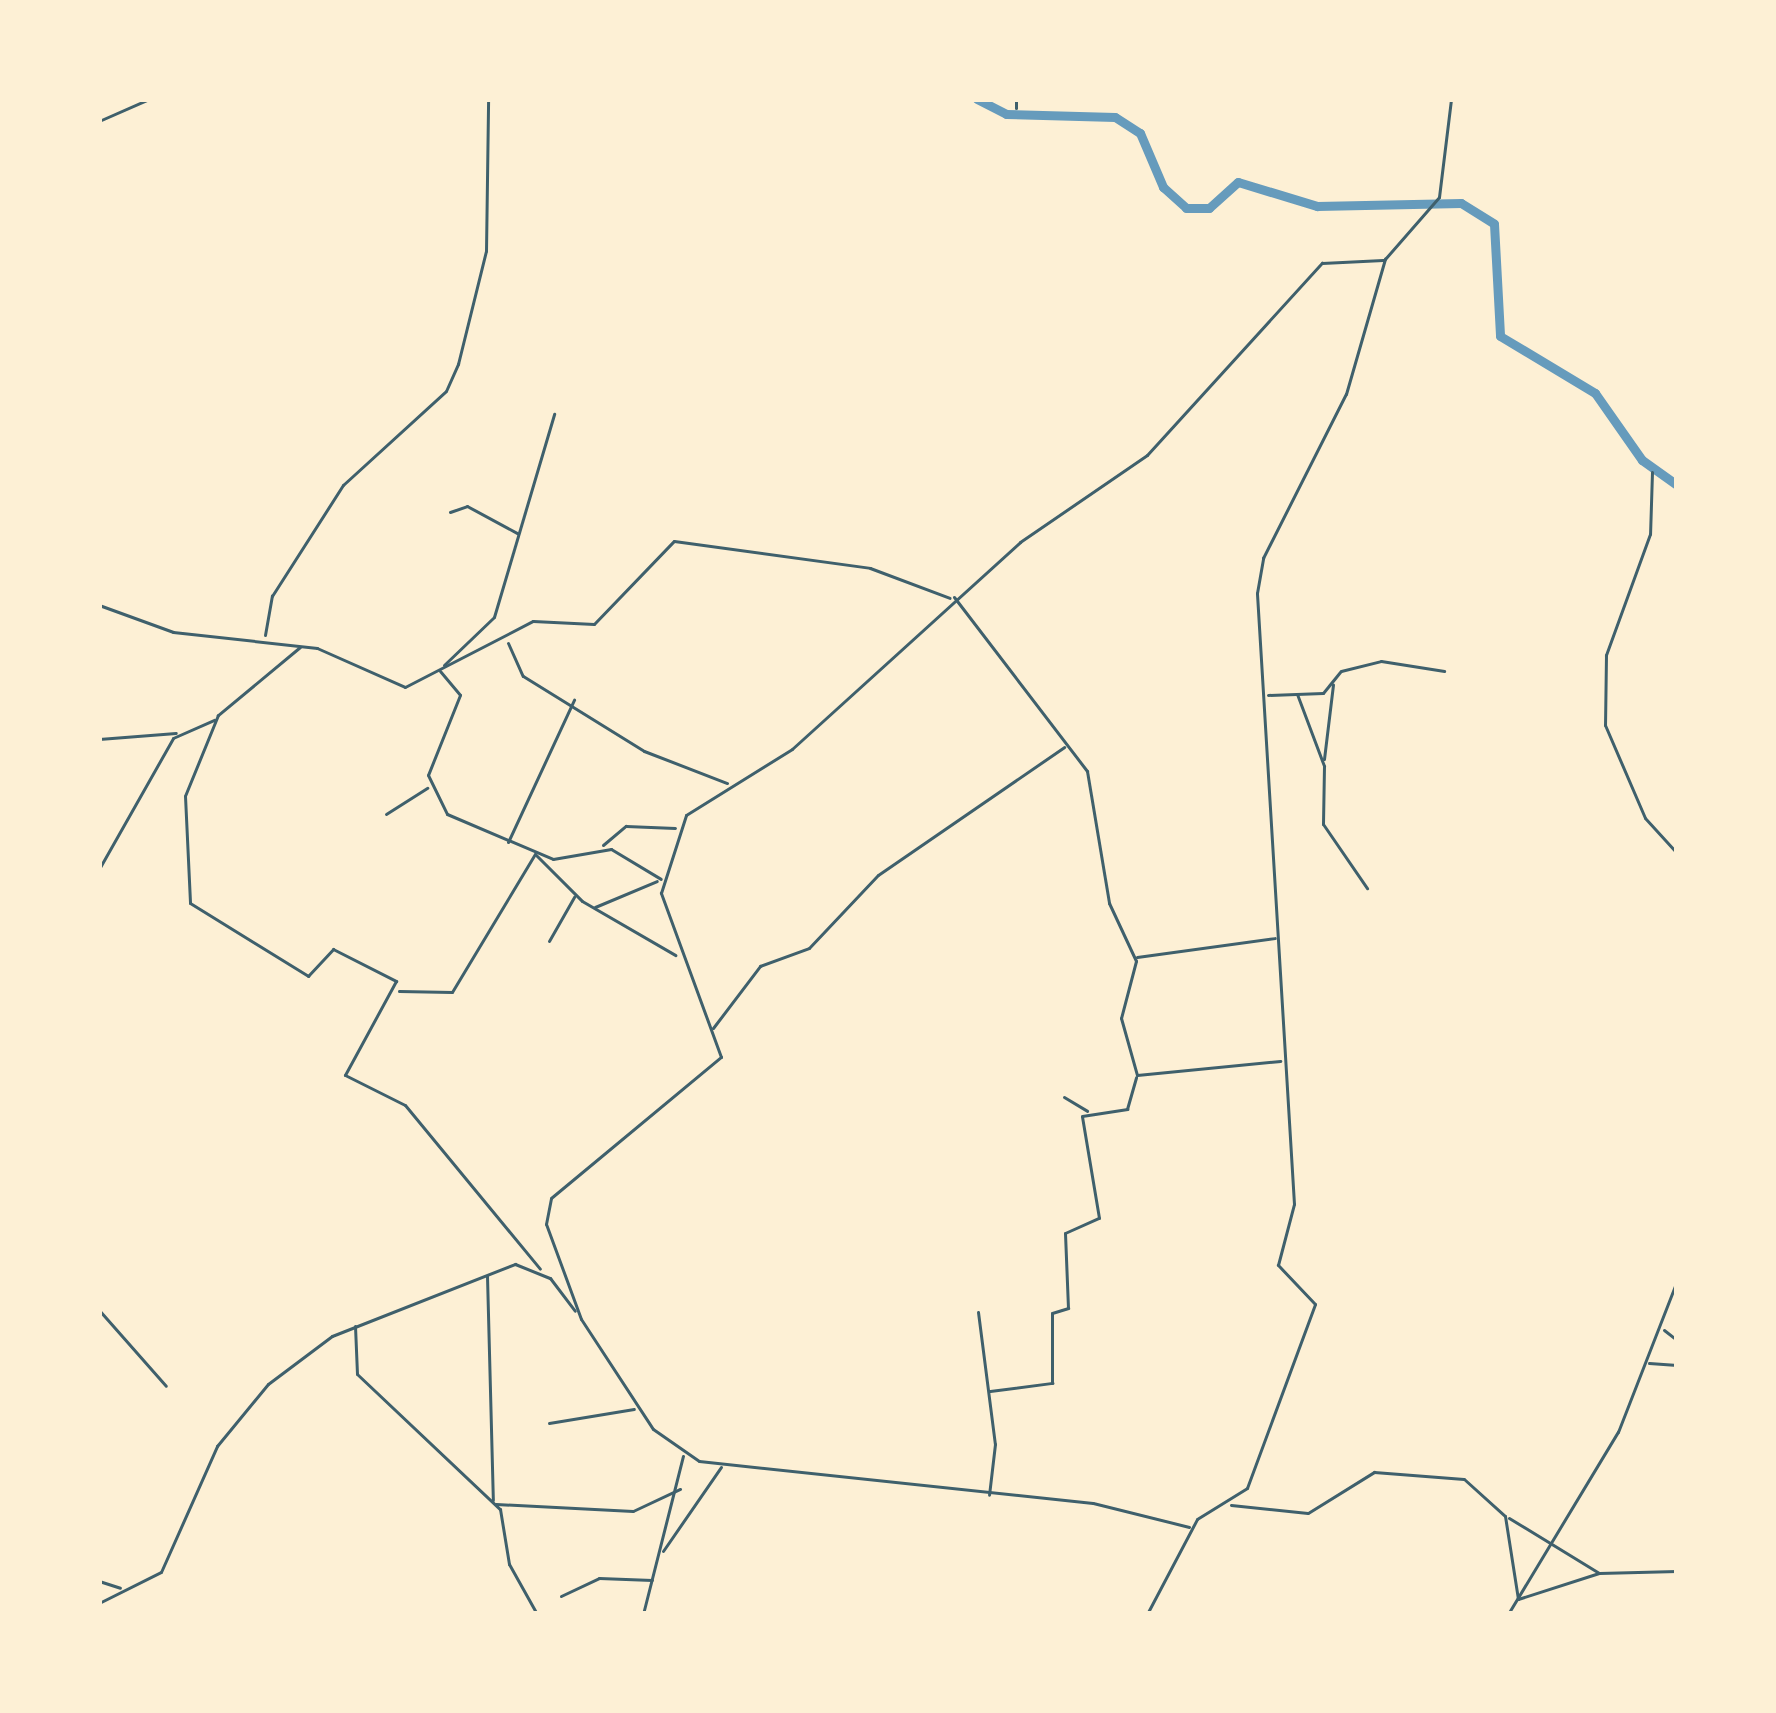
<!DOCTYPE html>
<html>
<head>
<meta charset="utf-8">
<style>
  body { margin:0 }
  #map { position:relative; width:1776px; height:1713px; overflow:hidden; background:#fdf0d5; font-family:Raleway,sans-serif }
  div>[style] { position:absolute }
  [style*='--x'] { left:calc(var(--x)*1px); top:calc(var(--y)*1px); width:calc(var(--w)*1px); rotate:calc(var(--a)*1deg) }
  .river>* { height:9px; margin:-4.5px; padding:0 4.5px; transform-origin:4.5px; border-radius:4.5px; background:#669bbc }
  .minor>* { height:3px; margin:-1.5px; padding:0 1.5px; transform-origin:1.5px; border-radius:1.5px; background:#3f606c }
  span { translate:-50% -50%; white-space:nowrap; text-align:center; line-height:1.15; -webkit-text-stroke:10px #fdf0d5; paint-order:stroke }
  .frame { position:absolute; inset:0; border:102px solid #fdf0d5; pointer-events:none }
</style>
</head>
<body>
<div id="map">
  <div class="river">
    <i style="--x:977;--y:99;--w:33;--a:27"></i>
    <i style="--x:1006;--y:114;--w:109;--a:1.6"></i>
    <i style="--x:1115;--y:117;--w:30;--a:33"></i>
    <i style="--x:1140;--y:133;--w:59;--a:66.9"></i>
    <i style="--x:1163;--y:187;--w:31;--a:42"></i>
    <i style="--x:1186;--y:208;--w:23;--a:0"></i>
    <i style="--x:1209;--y:208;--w:39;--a:-42"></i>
    <i style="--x:1238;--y:182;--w:83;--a:16.9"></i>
    <i style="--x:1317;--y:206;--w:144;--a:-1.2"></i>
    <i style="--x:1461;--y:203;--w:39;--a:32"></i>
    <i style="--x:1494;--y:224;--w:112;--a:86.9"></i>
    <i style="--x:1500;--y:336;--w:111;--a:31"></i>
    <i style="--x:1595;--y:393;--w:82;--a:55"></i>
    <i style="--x:1642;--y:460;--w:43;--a:35.5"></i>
  </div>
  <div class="minor">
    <i style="--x:1016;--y:108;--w:9;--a:-90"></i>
    <i style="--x:99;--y:121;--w:55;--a:-23.7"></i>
    <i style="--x:1652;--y:472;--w:62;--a:91.8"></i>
    <i style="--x:1650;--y:534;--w:129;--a:110"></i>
    <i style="--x:1606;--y:655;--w:70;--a:90.8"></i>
    <i style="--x:1605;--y:725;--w:101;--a:66.7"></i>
    <i style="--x:1645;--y:818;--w:47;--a:47.6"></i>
    <i style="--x:450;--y:512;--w:18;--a:-19"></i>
    <i style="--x:467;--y:506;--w:57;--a:28.4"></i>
    <i style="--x:954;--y:597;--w:219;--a:52.6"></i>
    <i style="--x:1087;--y:771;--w:134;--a:80.5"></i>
    <i style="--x:1109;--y:903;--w:64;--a:65"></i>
    <i style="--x:1136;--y:961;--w:59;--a:104.7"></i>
    <i style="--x:1121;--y:1018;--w:59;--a:74.3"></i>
    <i style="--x:1137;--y:1075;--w:144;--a:-5.6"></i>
    <i style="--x:99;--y:605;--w:79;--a:20"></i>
    <i style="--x:173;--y:632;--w:145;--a:6.3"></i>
    <i style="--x:317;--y:648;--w:96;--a:23.9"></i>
    <i style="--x:405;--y:687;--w:144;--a:-27.3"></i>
    <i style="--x:533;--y:621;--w:61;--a:2.8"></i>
    <i style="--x:594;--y:624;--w:115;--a:-46.1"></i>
    <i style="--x:674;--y:541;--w:198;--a:7.8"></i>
    <i style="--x:870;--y:568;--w:85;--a:20.6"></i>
    <i style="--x:265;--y:635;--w:40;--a:-80"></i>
    <i style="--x:272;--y:596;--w:132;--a:-57.4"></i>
    <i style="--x:343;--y:485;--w:139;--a:-42.4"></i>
    <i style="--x:446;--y:391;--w:30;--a:-66"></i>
    <i style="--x:458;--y:364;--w:116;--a:-76.1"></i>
    <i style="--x:486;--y:251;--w:152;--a:-89.2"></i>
    <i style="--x:508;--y:643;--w:36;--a:66"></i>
    <i style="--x:523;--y:676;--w:142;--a:31.8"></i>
    <i style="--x:644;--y:751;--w:89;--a:21.1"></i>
    <i style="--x:300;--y:647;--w:107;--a:140.3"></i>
    <i style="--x:218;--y:715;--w:87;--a:112.2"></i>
    <i style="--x:185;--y:796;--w:107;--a:87.3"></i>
    <i style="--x:190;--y:903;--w:139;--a:31.7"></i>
    <i style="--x:308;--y:976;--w:37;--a:-47"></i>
    <i style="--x:333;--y:949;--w:71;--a:26.9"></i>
    <i style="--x:396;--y:981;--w:107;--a:118.5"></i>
    <i style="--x:345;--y:1075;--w:67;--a:26.6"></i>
    <i style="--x:405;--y:1105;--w:212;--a:50.5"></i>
    <i style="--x:444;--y:665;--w:69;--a:-43.8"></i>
    <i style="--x:494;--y:617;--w:212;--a:-73.5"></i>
    <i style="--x:440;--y:671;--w:31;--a:50"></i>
    <i style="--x:460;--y:695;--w:86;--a:111.8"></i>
    <i style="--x:428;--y:775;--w:43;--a:64"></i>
    <i style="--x:447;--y:814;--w:115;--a:23"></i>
    <i style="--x:553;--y:859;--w:59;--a:-9.8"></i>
    <i style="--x:611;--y:849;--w:58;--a:31"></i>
    <i style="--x:1297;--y:694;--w:77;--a:69.4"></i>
    <i style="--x:1324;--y:766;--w:58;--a:91"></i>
    <i style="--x:1323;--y:824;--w:78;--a:55.5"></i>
    <i style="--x:1268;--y:695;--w:55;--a:-2.1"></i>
    <i style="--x:1323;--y:693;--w:28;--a:-51"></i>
    <i style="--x:1341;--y:671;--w:41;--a:-14"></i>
    <i style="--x:1381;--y:661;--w:64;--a:9"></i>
    <i style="--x:99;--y:739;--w:77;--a:-4.5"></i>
    <i style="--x:1324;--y:759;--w:75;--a:-83.1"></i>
    <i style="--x:386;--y:814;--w:49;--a:-32.4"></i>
    <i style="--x:508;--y:842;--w:157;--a:-65.1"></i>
    <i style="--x:603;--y:845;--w:30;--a:-40"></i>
    <i style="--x:626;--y:826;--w:49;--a:2.3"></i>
    <i style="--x:99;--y:869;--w:150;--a:-60.5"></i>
    <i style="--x:173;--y:738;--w:45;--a:-23.7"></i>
    <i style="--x:595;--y:907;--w:67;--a:-22.8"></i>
    <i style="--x:549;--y:941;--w:51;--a:-60.4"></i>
    <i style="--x:1137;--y:957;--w:139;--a:-7.8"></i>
    <i style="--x:399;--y:991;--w:53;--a:1.1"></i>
    <i style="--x:452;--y:992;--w:161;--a:-59"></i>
    <i style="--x:535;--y:854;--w:66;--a:45"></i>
    <i style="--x:582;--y:901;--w:108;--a:30.1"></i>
    <i style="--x:713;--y:1028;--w:78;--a:-52.8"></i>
    <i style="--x:760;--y:966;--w:52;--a:-20.2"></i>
    <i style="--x:809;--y:948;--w:100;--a:-46.6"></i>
    <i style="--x:878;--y:875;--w:226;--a:-34.5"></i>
    <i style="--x:1064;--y:1097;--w:27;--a:31"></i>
    <i style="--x:487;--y:1276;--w:224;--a:88.5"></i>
    <i style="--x:99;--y:1310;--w:101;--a:48.6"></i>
    <i style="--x:978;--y:1312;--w:133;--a:82.7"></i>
    <i style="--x:995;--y:1444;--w:51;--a:96.7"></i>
    <i style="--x:581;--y:1319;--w:101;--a:-110.2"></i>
    <i style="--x:546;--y:1224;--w:26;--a:-79"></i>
    <i style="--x:551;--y:1198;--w:221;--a:-39.7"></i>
    <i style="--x:721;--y:1057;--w:175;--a:-110.1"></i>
    <i style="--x:661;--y:893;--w:82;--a:-72.2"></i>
    <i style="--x:686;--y:815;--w:125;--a:-31.9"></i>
    <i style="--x:792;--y:749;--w:308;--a:-42.2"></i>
    <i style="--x:1020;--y:542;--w:154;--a:-34.4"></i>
    <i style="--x:1147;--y:455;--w:260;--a:-47.7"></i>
    <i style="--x:1322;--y:263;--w:61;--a:-2.8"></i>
    <i style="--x:581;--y:1319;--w:131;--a:56.8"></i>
    <i style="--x:653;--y:1429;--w:56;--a:34.8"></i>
    <i style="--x:699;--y:1461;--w:396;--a:6.1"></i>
    <i style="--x:1093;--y:1503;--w:99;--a:14"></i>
    <i style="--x:355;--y:1326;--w:48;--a:87.6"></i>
    <i style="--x:357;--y:1374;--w:197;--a:43.4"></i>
    <i style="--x:500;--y:1509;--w:56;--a:80.7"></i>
    <i style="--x:509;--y:1564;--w:57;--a:60.8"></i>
    <i style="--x:1664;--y:1330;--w:16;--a:38"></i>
    <i style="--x:1649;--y:1363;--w:28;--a:4"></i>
    <i style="--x:990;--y:1391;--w:63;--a:-7.4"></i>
    <i style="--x:1052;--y:1383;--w:70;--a:-90"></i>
    <i style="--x:1052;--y:1313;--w:17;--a:-17"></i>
    <i style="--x:1068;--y:1308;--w:75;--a:-92.3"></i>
    <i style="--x:1065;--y:1233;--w:37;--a:-24"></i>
    <i style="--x:1099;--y:1218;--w:103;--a:-99.5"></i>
    <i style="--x:1082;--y:1116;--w:46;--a:-8.8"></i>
    <i style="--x:1127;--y:1109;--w:33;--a:-74"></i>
    <i style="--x:549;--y:1423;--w:86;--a:-9.4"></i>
    <i style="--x:496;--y:1504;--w:137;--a:2.9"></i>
    <i style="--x:633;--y:1511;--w:52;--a:-25.1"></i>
    <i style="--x:1231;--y:1505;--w:77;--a:5.9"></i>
    <i style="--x:1308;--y:1513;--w:78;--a:-31.8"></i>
    <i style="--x:1374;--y:1472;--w:90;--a:4.4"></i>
    <i style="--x:1464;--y:1479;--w:55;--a:42.1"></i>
    <i style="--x:1505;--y:1516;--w:84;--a:81.1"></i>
    <i style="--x:1518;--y:1599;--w:85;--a:-17.8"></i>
    <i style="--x:1509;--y:1518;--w:105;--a:31.4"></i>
    <i style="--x:1599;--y:1573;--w:78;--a:-1.5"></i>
    <i style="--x:663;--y:1551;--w:102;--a:-55.4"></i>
    <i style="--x:99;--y:1581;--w:22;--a:18"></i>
    <i style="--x:561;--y:1596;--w:42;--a:-25.3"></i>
    <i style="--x:599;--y:1578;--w:53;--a:2.2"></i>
    <i style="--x:99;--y:1603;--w:69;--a:-26.6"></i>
    <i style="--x:161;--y:1572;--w:138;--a:-66"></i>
    <i style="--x:217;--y:1446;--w:80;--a:-50.6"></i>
    <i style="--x:268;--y:1384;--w:80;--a:-36.9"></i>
    <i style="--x:332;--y:1336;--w:197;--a:-21.5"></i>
    <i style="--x:515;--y:1264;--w:38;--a:22"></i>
    <i style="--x:550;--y:1278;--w:41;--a:52.9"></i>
    <i style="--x:643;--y:1614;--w:163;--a:-75.8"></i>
    <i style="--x:1147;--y:1614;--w:107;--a:-62.2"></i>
    <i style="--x:1197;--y:1519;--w:59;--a:-31.8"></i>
    <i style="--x:1247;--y:1488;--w:196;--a:-69.7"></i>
    <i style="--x:1315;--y:1304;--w:54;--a:-133.5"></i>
    <i style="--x:1278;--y:1265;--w:63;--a:-75.3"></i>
    <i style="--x:1294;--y:1204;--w:612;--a:-93.47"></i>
    <i style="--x:1257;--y:593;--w:36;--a:-80"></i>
    <i style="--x:1263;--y:558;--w:184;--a:-63.2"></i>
    <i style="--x:1346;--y:394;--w:141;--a:-73.9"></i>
    <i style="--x:1385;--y:259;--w:82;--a:-48.9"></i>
    <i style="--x:1439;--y:197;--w:99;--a:-83"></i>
    <i style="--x:1508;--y:1614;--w:213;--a:-58.9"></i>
    <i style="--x:1618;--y:1432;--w:162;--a:-68.7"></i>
  </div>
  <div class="frame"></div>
</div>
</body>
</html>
